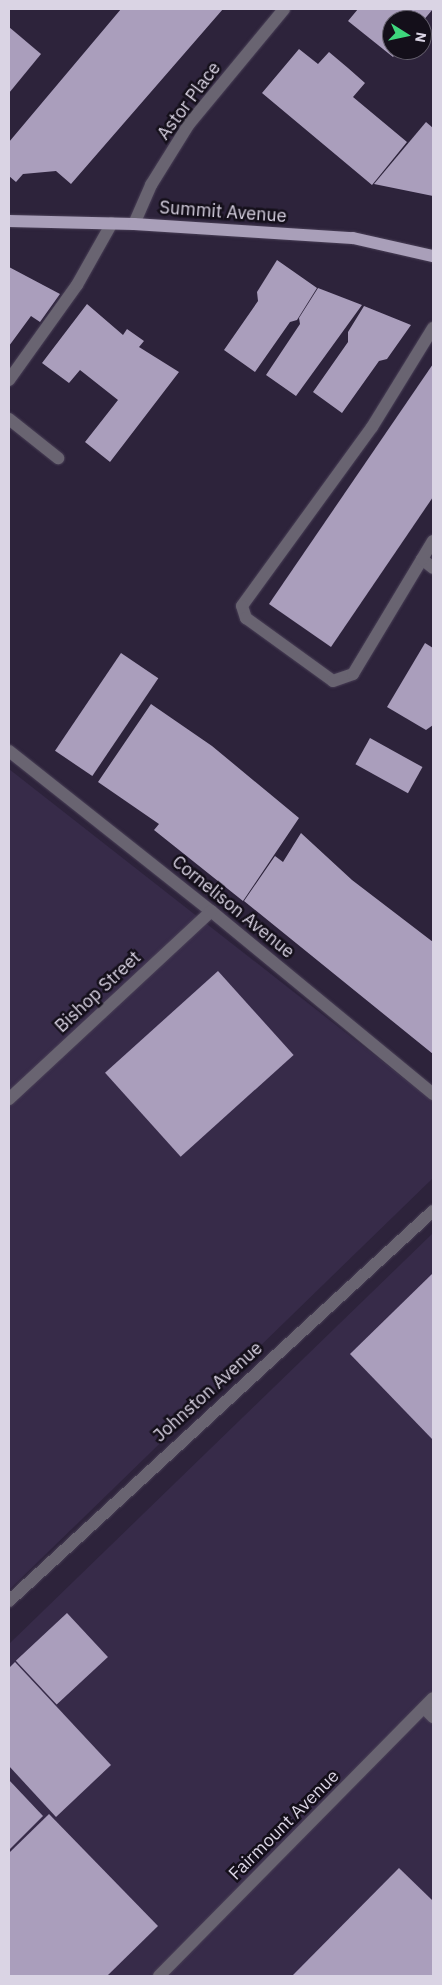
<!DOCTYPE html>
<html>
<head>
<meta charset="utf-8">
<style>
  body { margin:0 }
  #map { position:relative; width:442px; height:1985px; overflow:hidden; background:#2d233b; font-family:"IBM Plex Sans",sans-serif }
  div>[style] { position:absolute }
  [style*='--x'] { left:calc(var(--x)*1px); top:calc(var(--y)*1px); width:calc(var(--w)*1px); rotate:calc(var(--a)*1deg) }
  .built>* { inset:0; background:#372b49 }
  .building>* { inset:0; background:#aa9ebc; transform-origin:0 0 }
  .roads { filter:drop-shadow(0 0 1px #493f56) drop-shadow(0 0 1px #493f56) }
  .minor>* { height:12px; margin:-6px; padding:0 6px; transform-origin:6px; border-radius:6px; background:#696471 }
  .major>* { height:12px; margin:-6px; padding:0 6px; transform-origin:6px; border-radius:6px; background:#a99fb9 }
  span { translate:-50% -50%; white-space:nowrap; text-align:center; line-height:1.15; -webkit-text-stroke:5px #140f1a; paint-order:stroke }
  .street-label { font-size:18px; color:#dad4e4 }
  .frame { position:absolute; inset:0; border:10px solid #dad4e4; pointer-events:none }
  .north { position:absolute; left:382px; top:10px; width:50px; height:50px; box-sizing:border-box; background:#140f1a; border:1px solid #635e6b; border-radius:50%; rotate:100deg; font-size:14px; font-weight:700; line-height:20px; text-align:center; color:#dad4e4 }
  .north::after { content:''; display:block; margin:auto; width:18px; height:22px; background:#3ed77d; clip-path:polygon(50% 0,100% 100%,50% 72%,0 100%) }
</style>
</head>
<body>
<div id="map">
  <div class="built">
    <i style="clip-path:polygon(9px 769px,433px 1101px,433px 1178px,9px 1590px)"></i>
    <i style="clip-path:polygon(433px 1233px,433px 1976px,9px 1976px,9px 1644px)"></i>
  </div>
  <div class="building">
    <i style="clip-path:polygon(121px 9px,223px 9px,71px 184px,56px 171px,23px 174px,16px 182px,9px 176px,9px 142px)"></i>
    <i style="clip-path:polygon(358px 9px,433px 9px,422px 22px,392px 20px,392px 50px,399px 50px,393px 57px,348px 21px)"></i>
    <i style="clip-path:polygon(9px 27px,41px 54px,9px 93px)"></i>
    <i style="clip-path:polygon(299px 49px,318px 64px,329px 52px,348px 68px,365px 83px,353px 97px,407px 142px,372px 185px,262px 93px)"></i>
    <i style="clip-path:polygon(426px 122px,433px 128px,433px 196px,374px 184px)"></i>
    <i style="clip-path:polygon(277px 260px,317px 288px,297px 320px,290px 322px,255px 372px,224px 350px,258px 301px,257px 292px)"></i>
    <i style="clip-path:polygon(9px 267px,60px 294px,40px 322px,31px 316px,9px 346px)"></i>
    <i style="clip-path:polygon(318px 288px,362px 305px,296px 396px,266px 375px,300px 324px,299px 318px)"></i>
    <i style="clip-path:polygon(87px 304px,123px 335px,127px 329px,144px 341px,139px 347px,179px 372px,110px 462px,85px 442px,118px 400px,80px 370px,69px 383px,42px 363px)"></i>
    <i style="clip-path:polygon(364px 306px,411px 325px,387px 359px,379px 361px,342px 413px,313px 392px,348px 342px,348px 332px)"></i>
    <i style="clip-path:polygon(433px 364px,433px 497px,331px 647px,269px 604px)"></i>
    <i style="clip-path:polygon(425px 643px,433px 648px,433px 725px,426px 730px,387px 707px)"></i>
    <i style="left:121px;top:653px;width:45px;height:118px;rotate:34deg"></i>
    <i style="clip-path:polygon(151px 704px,212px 746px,299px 818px,243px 901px,154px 830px,159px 824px,98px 782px)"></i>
    <i style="left:370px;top:738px;width:60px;height:30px;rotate:29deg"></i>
    <i style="clip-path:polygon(301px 833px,352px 880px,433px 942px,433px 1054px,244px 901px,275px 856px,283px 862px)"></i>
    <i style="left:218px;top:971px;width:113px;height:152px;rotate:48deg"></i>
    <i style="clip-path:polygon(433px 1273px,433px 1440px,350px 1354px)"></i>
    <i style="left:67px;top:1613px;width:60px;height:70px;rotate:47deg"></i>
    <i style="clip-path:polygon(15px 1662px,111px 1765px,56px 1817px,9px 1766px,9px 1668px)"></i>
    <i style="clip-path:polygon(9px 1780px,43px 1816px,9px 1850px)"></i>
    <i style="clip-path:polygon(49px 1814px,158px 1926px,107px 1976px,9px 1976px,9px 1853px)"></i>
    <i style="clip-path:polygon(399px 1868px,433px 1901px,433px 1976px,292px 1976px)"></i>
  </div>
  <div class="roads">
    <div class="minor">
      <i style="--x:134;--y:224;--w:43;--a:-66.4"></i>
      <i style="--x:151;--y:185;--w:72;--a:-58.1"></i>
      <i style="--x:189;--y:124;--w:149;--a:-50.4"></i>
      <i style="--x:433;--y:328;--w:116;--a:121.6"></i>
      <i style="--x:372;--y:427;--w:221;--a:126"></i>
      <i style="--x:242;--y:606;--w:13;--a:72"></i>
      <i style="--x:246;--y:618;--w:107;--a:35.9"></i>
      <i style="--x:333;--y:681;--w:21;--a:-19"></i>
      <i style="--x:353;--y:674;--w:134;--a:-59"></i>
      <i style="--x:422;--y:559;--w:14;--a:39"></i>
      <i style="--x:9;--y:380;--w:117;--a:-54.4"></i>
      <i style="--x:77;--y:285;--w:71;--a:-60.6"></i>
      <i style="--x:9;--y:419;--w:63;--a:38.5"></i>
      <i style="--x:422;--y:559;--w:21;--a:-59"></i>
      <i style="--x:9;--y:751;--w:258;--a:38.4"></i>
      <i style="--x:211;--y:911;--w:288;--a:39.5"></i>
      <i style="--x:9;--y:1099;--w:276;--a:-42.9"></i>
      <i style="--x:9;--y:1601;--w:576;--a:-42.61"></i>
      <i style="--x:424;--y:1708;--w:13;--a:45"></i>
      <i style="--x:159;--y:1976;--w:390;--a:-45.4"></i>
    </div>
    <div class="major">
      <i style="--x:9;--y:221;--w:125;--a:1.4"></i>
      <i style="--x:134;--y:224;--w:219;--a:3.7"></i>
      <i style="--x:353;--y:238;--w:82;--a:12.7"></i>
    </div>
  </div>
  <div class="street-label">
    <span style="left:189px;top:101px;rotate:-53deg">Astor Place</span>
    <span style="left:223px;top:212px;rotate:4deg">Summit Avenue</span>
    <span style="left:233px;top:907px;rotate:39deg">Cornelison Avenue</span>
    <span style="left:98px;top:992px;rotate:-43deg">Bishop Street</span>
    <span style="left:208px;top:1392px;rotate:-42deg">Johnston Avenue</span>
    <span style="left:284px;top:1825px;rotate:-45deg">Fairmount Avenue</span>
  </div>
  <div class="frame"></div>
  <div class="north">N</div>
</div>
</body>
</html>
